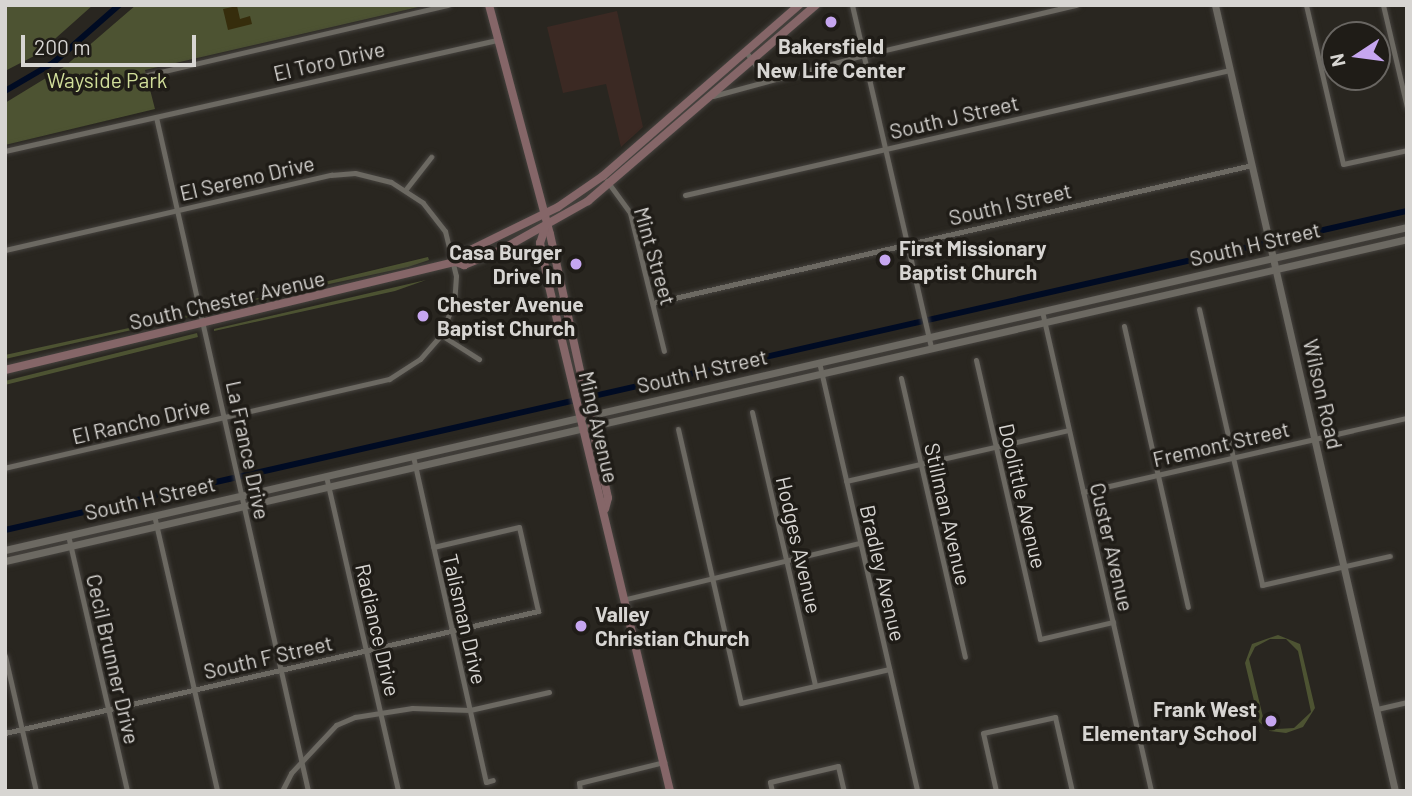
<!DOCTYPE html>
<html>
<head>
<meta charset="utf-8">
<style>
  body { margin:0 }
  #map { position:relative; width:1412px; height:796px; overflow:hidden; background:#292620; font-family:Barlow,sans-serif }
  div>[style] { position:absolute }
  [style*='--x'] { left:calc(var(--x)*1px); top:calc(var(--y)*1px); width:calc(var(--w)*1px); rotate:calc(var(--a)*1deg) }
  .industrial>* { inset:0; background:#3b2923 }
  .green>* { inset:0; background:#4d5332; transform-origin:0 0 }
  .sand>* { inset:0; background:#362d0c }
  .canal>* { height:6px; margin:-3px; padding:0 3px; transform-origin:3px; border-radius:3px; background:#000b23 }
  .roads { filter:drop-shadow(0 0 2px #45423e) drop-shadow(0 0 2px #45423e) }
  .minor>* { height:5px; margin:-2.5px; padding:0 2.5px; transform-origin:2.5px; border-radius:2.5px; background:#6c6962 }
  .tertiary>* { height:7px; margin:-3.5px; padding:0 3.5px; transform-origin:3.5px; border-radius:3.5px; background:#6c6962 }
  .secondary>* { height:8px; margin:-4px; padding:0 4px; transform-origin:4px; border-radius:4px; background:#856668 }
  .dots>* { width:19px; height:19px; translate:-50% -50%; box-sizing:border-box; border:4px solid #1f1c17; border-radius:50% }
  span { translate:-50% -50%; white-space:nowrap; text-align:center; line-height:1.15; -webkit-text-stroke:7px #1f1c17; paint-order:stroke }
  .poi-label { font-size:21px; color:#d7d5d2; font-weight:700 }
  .left { translate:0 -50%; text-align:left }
  .right { translate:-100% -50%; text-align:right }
  .street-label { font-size:21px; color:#d7d5d2 }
  .park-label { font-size:21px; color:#d1de9a }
  .frame { position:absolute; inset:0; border:7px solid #d7d5d2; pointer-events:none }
  .north { position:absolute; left:1321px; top:21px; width:70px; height:70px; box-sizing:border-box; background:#1f1c17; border:2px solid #696662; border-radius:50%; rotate:257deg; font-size:19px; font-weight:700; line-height:28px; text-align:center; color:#d7d5d2 }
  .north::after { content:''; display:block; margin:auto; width:24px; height:32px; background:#c6a6f0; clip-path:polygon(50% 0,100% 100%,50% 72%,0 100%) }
  .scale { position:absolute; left:21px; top:35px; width:175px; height:32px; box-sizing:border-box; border:4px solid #d7d5d2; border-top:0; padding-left:9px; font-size:21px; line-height:24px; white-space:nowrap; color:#d7d5d2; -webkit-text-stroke:5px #1f1c17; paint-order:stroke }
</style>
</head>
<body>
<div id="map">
  <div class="industrial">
    <i style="clip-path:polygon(617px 11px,643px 127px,621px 147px,606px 84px,563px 93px,547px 27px)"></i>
  </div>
  <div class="green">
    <i style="clip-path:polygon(5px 5px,93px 5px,38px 54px,5px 71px)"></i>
    <i style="clip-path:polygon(136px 5px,427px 5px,145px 70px,155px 109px,5px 145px,5px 103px,64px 67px)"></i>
    <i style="clip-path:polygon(428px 257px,429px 260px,408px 267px,209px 310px)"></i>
    <i style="clip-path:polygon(426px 280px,395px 291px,214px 331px,214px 329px)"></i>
    <i style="clip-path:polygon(193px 314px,193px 316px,5px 359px,5px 355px)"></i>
    <i style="left:197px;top:333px;width:4px;height:197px;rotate:76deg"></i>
    <i style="clip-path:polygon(evenodd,1278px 635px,1300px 644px,1315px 708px,1303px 727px,1286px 733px,1270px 731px,1259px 722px,1245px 663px,1252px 644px,1278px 635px,1270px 639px,1286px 639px,1298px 651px,1311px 712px,1294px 728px,1277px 729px,1263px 717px,1249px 659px,1255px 647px,1270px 639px)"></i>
  </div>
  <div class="sand">
    <i style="clip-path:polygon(237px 6px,240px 19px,250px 16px,252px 24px,228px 30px,223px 9px)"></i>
  </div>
  <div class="canal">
    <i style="--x:5;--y:91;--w:56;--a:-30.3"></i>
    <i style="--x:53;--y:63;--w:88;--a:-41.3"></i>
    <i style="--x:5;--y:530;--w:1438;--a:-12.82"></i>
  </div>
  <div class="roads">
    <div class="minor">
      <i style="--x:852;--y:5;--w:352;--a:77"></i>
      <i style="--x:1306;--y:5;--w:163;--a:76.9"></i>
      <i style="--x:1343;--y:164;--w:66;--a:-12.3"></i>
      <i style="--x:1383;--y:5;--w:105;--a:76.8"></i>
      <i style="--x:746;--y:52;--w:26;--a:54"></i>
      <i style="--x:761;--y:73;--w:14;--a:17"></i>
      <i style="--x:147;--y:75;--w:309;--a:-13.1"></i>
      <i style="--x:713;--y:96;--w:156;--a:-15.2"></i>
      <i style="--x:864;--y:55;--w:218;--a:-13.3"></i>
      <i style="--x:156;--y:117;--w:691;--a:77.29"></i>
      <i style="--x:5;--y:151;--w:504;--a:-12.71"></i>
      <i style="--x:607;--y:181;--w:39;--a:54"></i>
      <i style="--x:630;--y:213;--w:142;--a:76.2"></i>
      <i style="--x:406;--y:189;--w:41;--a:-52"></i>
      <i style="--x:685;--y:195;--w:559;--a:-12.92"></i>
      <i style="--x:5;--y:250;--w:335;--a:-13"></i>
      <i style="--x:331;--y:175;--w:24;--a:-5"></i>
      <i style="--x:355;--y:173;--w:37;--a:14"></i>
      <i style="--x:391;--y:182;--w:38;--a:33"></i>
      <i style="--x:423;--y:203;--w:36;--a:52"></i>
      <i style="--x:445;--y:231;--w:46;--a:76.3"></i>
      <i style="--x:456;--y:276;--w:26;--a:94"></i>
      <i style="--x:454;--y:302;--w:35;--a:112"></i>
      <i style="--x:441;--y:335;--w:32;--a:131"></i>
      <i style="--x:420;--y:359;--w:37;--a:147"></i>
      <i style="--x:389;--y:379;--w:394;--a:167"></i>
      <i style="--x:653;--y:303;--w:615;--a:-12.97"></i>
      <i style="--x:1199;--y:309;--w:283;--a:77.1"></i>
      <i style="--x:1262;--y:585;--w:131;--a:-12.8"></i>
      <i style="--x:1042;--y:311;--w:492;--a:77.2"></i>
      <i style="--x:1124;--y:326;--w:288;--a:77.2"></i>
      <i style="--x:441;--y:335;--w:45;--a:32.3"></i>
      <i style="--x:976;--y:360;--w:286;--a:77.1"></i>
      <i style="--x:1040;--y:639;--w:75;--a:-13.1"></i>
      <i style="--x:819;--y:362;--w:440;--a:77.1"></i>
      <i style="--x:901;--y:378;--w:286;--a:77.1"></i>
      <i style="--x:752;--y:412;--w:280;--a:77"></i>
      <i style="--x:678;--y:429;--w:281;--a:77.1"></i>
      <i style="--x:741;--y:703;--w:152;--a:-12.9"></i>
      <i style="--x:413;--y:456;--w:334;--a:77.4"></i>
      <i style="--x:486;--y:782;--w:7;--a:-16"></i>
      <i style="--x:326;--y:476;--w:323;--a:77.1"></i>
      <i style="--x:846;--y:481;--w:228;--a:-12.9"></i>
      <i style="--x:1083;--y:492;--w:332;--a:-12.9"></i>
      <i style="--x:154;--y:515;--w:283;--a:77.1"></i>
      <i style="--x:68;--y:535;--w:263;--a:77"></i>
      <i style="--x:626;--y:599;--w:241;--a:-13.5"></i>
      <i style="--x:5;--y:656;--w:139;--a:77.1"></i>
      <i style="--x:1377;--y:709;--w:31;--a:-13"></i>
      <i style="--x:5;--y:733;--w:547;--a:-12.89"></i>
      <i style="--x:538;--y:611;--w:86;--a:-102.7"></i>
      <i style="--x:519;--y:527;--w:88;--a:166.9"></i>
      <i style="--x:282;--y:791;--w:20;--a:-63"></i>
      <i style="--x:291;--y:773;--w:66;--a:-46.8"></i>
      <i style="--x:336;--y:725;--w:21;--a:-23"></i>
      <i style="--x:355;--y:717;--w:58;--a:-9"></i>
      <i style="--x:412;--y:708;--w:58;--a:2"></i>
      <i style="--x:470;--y:710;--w:81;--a:-12.8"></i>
      <i style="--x:580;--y:791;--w:8;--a:-97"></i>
      <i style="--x:579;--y:783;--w:88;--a:-13.9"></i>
      <i style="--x:772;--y:791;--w:9;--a:-103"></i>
      <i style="--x:770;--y:782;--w:70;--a:-13.2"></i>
      <i style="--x:838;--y:766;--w:26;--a:77"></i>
      <i style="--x:996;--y:791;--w:59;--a:-102.6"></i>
      <i style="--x:983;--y:733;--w:74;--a:-12.5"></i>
      <i style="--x:1055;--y:717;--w:76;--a:77.1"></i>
    </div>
    <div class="tertiary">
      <i style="--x:1215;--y:5;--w:806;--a:77.1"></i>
      <i style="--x:5;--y:550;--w:1439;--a:-12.97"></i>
      <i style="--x:5;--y:561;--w:1439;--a:-12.93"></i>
    </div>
    <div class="secondary">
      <i style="--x:489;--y:5;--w:237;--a:75.1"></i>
      <i style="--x:550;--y:234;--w:270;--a:77.6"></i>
      <i style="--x:608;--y:498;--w:11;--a:105"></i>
      <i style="--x:545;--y:228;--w:16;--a:108"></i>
      <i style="--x:540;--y:243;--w:40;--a:78"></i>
      <i style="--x:548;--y:282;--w:523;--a:76.52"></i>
      <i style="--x:456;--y:262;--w:9;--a:21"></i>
      <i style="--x:464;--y:265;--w:38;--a:-22"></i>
      <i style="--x:499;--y:251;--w:102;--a:-29.3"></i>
      <i style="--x:588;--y:201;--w:301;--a:-40.7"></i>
      <i style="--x:5;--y:370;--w:464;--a:-13.5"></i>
      <i style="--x:456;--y:262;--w:8;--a:-60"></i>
      <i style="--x:460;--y:255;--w:109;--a:-26.1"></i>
      <i style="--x:558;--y:207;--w:55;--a:-34.6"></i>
      <i style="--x:603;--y:176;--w:260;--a:-41.1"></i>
    </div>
  </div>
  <div class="dots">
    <i style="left:831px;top:22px;background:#c6a6f0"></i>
    <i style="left:885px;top:260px;background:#c6a6f0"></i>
    <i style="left:576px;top:264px;background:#c6a6f0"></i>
    <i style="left:423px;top:316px;background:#c6a6f0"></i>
    <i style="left:581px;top:626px;background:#c6a6f0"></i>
    <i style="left:1271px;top:721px;background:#c6a6f0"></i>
  </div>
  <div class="poi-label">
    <span style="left:831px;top:58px">Bakersfield<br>New Life Center</span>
    <span class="left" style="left:899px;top:260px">First Missionary<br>Baptist Church</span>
    <span class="right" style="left:562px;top:264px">Casa Burger<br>Drive In</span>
    <span class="left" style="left:437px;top:316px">Chester Avenue<br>Baptist Church</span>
    <span class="left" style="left:595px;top:626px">Valley<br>Christian Church</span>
    <span class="right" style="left:1257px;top:721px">Frank West<br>Elementary School</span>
  </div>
  <div class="street-label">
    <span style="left:329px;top:61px;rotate:-13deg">El Toro Drive</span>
    <span style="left:954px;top:117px;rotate:-13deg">South J Street</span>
    <span style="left:247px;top:178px;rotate:-13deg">El Sereno Drive</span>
    <span style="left:1010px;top:204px;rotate:-13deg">South I Street</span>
    <span style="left:1255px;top:244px;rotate:-13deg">South H Street</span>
    <span style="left:655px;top:256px;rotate:74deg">Mint Street</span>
    <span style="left:227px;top:300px;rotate:-13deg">South Chester Avenue</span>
    <span style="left:702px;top:371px;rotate:-13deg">South H Street</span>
    <span style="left:1323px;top:394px;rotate:77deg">Wilson Road</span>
    <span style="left:141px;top:421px;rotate:-13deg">El Rancho Drive</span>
    <span style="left:599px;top:427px;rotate:77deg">Ming Avenue</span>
    <span style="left:1221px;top:444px;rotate:-13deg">Fremont Street</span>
    <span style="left:248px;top:450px;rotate:78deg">La France Drive</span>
    <span style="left:1023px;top:496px;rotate:77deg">Doolittle Avenue</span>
    <span style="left:150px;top:498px;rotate:-13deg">South H Street</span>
    <span style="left:948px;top:514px;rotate:77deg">Stillman Avenue</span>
    <span style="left:799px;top:545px;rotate:77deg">Hodges Avenue</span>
    <span style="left:1112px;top:547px;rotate:77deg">Custer Avenue</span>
    <span style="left:883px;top:573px;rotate:77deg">Bradley Avenue</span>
    <span style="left:465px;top:619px;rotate:77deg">Talisman Drive</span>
    <span style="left:378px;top:630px;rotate:77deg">Radiance Drive</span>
    <span style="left:268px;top:657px;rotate:-13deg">South F Street</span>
    <span style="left:113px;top:659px;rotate:77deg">Cecil Brunner Drive</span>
  </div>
  <div class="park-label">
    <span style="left:107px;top:80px">Wayside Park</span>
  </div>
  <div class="frame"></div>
  <div class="north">N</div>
  <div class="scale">200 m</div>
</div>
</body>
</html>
